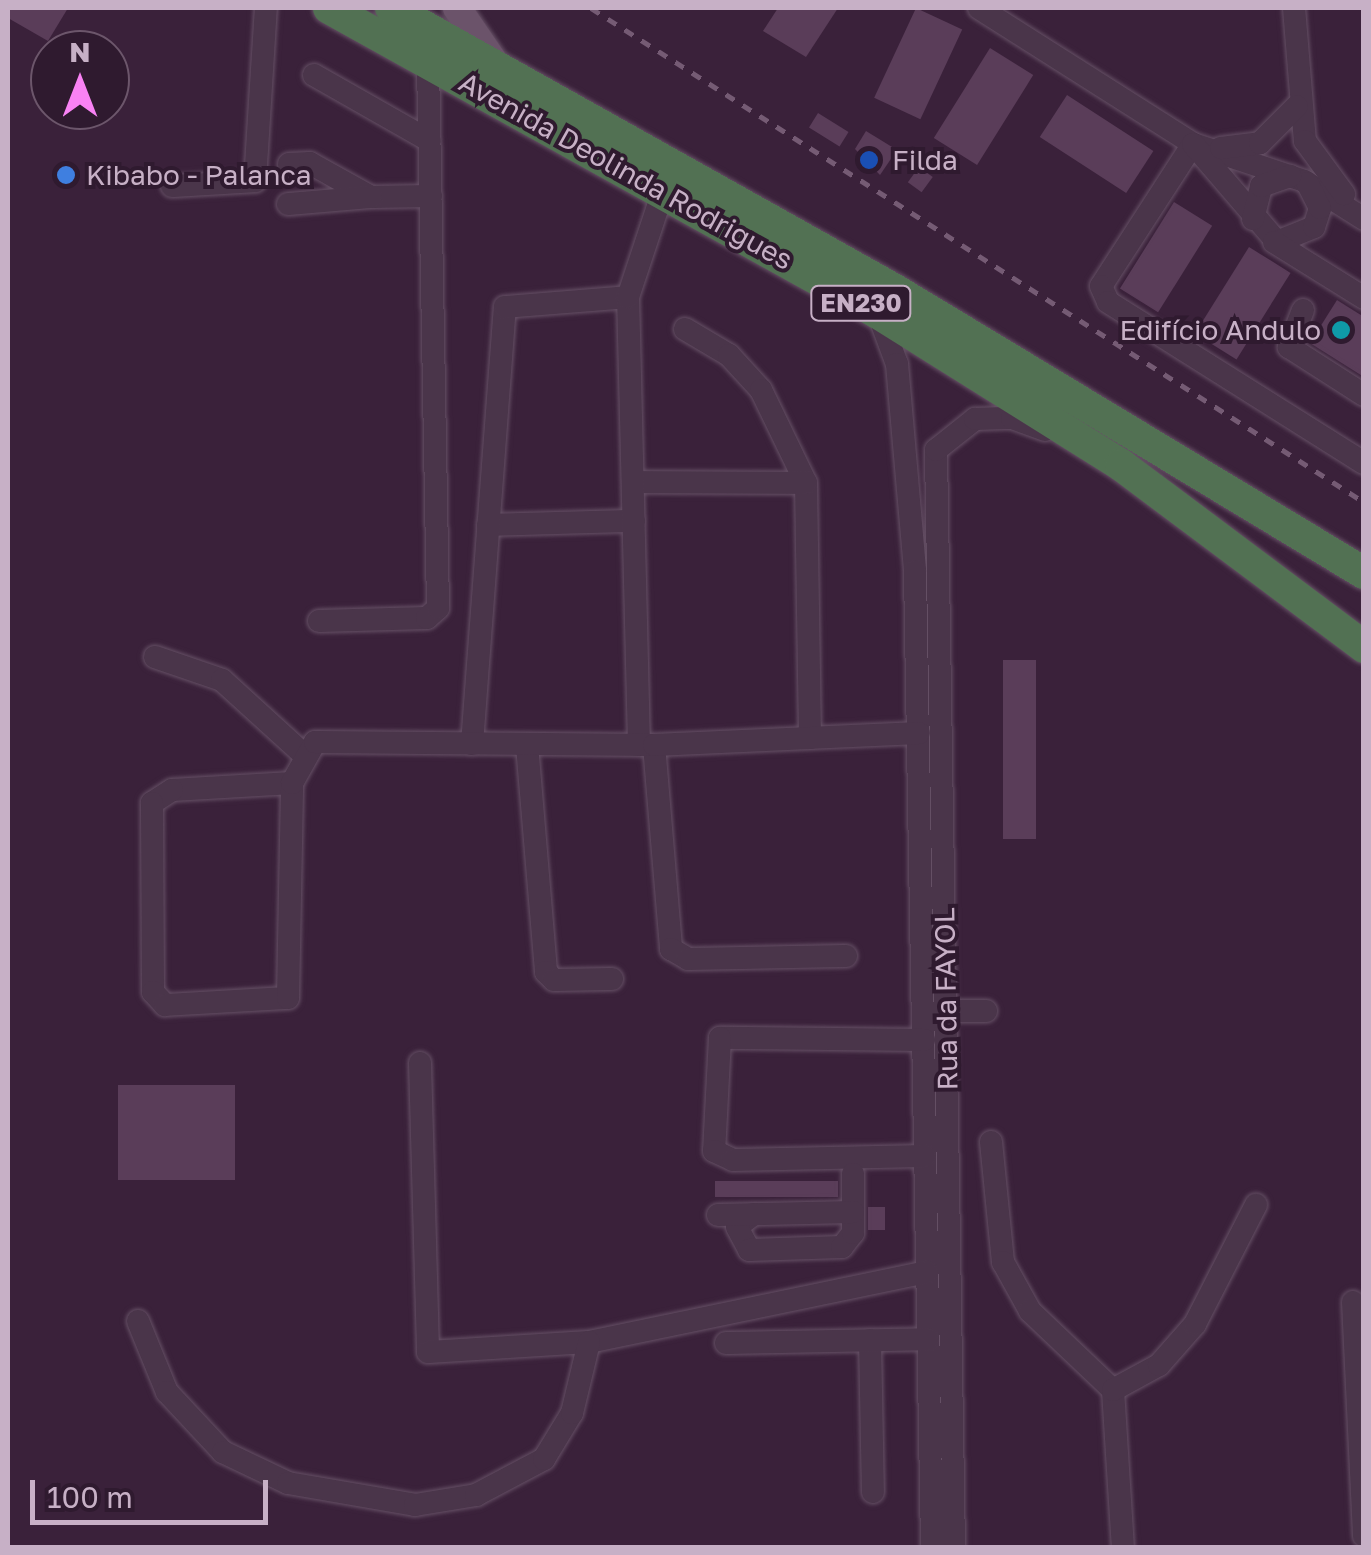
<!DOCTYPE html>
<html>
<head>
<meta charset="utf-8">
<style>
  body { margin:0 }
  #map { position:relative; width:1371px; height:1555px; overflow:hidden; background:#3a213a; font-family:"Golos Text",sans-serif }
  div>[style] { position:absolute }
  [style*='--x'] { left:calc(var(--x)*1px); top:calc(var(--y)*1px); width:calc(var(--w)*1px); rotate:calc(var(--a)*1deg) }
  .building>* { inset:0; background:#5a3d59; transform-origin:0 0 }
  .roads { filter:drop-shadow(0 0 2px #655065) drop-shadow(0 0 2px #655065) }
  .minor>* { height:22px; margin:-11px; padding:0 11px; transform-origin:11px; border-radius:11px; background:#4a354a }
  .major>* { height:28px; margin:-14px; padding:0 14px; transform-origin:14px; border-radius:14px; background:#6b536a }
  .highway>* { height:32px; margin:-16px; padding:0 16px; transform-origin:16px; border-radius:16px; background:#527153 }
  .rail>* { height:5px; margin-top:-2.5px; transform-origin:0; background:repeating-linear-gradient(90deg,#755b74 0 10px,transparent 0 20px) }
  .dots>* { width:28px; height:28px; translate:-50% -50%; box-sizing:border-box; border:5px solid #2f1a2f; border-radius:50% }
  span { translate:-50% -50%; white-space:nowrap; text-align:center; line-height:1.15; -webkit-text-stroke:8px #2f1a2f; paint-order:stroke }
  .shield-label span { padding:2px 8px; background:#2f1a2f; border:2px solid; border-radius:8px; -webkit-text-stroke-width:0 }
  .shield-label { font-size:25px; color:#c7b0c6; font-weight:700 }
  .poi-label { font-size:28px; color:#c7b0c6 }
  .left { translate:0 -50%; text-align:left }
  .right { translate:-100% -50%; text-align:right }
  .street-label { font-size:28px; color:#c7b0c6 }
  .frame { position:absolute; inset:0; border:10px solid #c7b0c6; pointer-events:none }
  .north { position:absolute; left:30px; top:30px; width:100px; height:100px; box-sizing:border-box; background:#2f1a2f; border:2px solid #6c566b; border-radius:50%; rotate:0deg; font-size:28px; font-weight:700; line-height:40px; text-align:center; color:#c7b0c6 }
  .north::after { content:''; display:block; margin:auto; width:35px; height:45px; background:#f982f4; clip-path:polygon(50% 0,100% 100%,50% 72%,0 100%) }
  .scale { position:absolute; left:30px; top:1480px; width:238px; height:45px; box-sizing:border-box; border:5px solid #c7b0c6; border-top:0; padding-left:12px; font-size:30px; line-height:35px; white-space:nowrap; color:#c7b0c6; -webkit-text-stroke:8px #2f1a2f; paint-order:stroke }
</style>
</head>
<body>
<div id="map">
  <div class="building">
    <i style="clip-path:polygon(8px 8px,68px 8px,48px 41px,8px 18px)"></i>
    <i style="clip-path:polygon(778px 8px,838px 8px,806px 57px,763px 31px)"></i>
    <i style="left:916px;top:8px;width:51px;height:99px;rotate:25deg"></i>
    <i style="left:990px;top:48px;width:51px;height:106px;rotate:32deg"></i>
    <i style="left:1067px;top:95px;width:103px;height:50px;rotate:33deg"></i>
    <i style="left:818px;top:113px;width:36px;height:17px;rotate:32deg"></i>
    <i style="clip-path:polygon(866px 131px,897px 150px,880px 175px,855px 149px)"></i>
    <i style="left:919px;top:167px;width:17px;height:19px;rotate:36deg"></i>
    <i style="left:1174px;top:202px;width:45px;height:102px;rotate:32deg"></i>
    <i style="left:1249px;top:247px;width:49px;height:102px;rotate:32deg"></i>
    <i style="clip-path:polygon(1337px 300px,1364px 317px,1364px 377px,1310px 343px)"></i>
    <i style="left:1003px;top:660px;width:33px;height:179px"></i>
    <i style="left:235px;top:1085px;width:95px;height:117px;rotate:90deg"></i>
    <i style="left:838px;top:1181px;width:16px;height:123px;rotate:90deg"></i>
    <i style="left:868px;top:1207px;width:17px;height:23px"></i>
  </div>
  <div class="roads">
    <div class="minor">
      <i style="--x:979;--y:8;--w:254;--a:32.4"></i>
      <i style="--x:1193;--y:144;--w:117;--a:18.4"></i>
      <i style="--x:1304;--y:181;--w:71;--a:32.3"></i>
      <i style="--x:1294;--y:8;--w:133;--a:85.3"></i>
      <i style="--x:1305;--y:141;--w:66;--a:53.7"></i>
      <i style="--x:314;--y:75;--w:133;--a:29.6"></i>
      <i style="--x:1193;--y:144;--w:169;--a:122.9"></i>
      <i style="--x:1101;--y:286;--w:17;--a:66"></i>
      <i style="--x:1108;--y:302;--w:302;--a:32.2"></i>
      <i style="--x:1193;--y:144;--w:129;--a:49.4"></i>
      <i style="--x:1277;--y:242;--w:40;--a:-22"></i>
      <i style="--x:1314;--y:227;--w:20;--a:-72"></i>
      <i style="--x:1320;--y:208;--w:28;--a:-117"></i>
      <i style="--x:1221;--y:148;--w:39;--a:-7"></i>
      <i style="--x:1260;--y:143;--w:52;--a:-45"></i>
      <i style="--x:289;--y:164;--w:21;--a:-3"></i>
      <i style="--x:310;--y:163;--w:70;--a:29.1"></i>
      <i style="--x:371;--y:197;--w:60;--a:-1"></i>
      <i style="--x:172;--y:186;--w:83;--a:-3.4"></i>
      <i style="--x:255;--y:181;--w:173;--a:-86.4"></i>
      <i style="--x:288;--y:204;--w:83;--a:-4.8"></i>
      <i style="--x:1253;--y:219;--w:34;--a:-76"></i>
      <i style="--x:1261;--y:186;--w:31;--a:-19"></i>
      <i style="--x:1274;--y:242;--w:106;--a:31.9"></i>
      <i style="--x:1303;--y:310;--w:40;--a:111"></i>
      <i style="--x:1289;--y:347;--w:89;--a:32.6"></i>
      <i style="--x:878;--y:313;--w:54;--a:69.6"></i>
      <i style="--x:897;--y:364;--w:208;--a:85"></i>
      <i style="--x:915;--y:571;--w:977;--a:89"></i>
      <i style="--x:685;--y:329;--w:51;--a:30.6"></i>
      <i style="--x:729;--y:355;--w:47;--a:47.6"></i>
      <i style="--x:761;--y:390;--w:103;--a:64.2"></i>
      <i style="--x:806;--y:483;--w:255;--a:89.1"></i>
      <i style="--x:633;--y:482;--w:173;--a:0.3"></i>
      <i style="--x:488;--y:525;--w:146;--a:-1.6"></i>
      <i style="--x:319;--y:621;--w:108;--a:-1.6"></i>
      <i style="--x:427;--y:618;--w:15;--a:-42"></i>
      <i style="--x:438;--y:608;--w:547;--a:-91.05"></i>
      <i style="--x:155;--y:657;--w:71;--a:18.9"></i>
      <i style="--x:222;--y:680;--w:107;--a:42.3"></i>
      <i style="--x:472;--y:744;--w:438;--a:-85.7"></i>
      <i style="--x:505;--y:307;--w:123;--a:-4.6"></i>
      <i style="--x:527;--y:745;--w:228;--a:85.2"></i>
      <i style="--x:546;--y:972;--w:11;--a:45"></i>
      <i style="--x:554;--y:980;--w:58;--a:-1"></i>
      <i style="--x:639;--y:745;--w:448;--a:-91.4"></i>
      <i style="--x:628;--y:297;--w:115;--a:-71.7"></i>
      <i style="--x:654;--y:745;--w:205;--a:85.2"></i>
      <i style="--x:671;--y:949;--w:20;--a:30"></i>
      <i style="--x:688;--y:959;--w:158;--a:-1.1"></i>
      <i style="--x:292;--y:783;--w:120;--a:176.7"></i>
      <i style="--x:172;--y:790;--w:24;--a:147"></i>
      <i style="--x:152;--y:803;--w:189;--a:89.7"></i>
      <i style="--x:153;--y:992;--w:18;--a:47"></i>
      <i style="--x:165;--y:1005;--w:123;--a:-3.3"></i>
      <i style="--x:288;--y:998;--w:215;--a:-88.9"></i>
      <i style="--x:292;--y:783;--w:47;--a:-60.7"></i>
      <i style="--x:315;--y:742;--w:339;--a:0.5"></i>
      <i style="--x:654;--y:745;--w:265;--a:-2.6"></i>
      <i style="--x:946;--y:1011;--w:40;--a:0"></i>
      <i style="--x:924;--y:1040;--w:204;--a:-179.4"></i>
      <i style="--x:720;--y:1038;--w:113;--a:93"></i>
      <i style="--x:714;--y:1151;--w:21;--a:25"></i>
      <i style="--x:733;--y:1160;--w:192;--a:-1.2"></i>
      <i style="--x:420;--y:1063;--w:289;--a:88.4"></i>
      <i style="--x:428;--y:1352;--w:161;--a:-3.6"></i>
      <i style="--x:589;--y:1342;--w:345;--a:-11.7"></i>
      <i style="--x:991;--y:1142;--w:121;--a:84.3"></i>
      <i style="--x:1003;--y:1262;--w:56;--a:61.1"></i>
      <i style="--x:1030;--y:1311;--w:115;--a:43.6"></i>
      <i style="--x:1113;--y:1390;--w:158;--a:86.4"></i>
      <i style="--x:754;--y:1214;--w:21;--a:143"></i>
      <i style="--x:737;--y:1227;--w:26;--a:62"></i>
      <i style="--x:749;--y:1250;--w:93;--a:-1.8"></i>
      <i style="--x:842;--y:1247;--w:18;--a:-52"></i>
      <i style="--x:853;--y:1233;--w:59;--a:-90"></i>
      <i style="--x:718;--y:1215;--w:135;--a:-1.3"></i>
      <i style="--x:1353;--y:1302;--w:234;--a:87.3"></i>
      <i style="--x:138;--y:1321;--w:77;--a:67.8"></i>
      <i style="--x:167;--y:1392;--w:82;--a:47"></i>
      <i style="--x:223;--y:1452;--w:72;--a:25.5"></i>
      <i style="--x:288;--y:1483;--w:129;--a:9.8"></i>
      <i style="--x:415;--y:1505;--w:62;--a:-9.3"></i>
      <i style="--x:476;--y:1495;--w:77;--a:-27.9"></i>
      <i style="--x:544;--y:1459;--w:54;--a:-58.7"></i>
      <i style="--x:572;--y:1413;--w:73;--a:-76.5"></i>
      <i style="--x:870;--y:1340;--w:152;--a:88.9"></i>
      <i style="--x:726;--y:1343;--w:202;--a:-1.1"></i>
      <i style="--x:1113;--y:1390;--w:52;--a:-28.5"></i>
      <i style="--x:1159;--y:1365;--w:55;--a:-48.7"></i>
      <i style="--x:1195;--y:1324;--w:134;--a:-62.9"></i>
      <i style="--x:954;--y:1548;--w:1098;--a:-90.94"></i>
      <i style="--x:936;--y:450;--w:50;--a:-38.5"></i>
      <i style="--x:975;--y:419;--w:37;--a:-2"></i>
      <i style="--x:1012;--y:418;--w:35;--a:20"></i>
    </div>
    <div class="major">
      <i style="--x:457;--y:8;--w:69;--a:55.6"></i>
    </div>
    <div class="highway">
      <i style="--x:329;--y:8;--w:628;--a:29.05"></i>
      <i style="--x:878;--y:313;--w:287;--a:32"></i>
      <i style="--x:1121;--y:465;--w:304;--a:36.8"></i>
      <i style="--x:391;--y:8;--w:578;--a:29.23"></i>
      <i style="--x:895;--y:290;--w:548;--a:31.11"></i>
    </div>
  </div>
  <div class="rail">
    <i style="--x:591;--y:8;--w:917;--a:32.58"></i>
  </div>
  <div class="dots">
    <i style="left:869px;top:160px;background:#1a4fb4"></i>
    <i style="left:66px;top:175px;background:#3f7fe0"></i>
    <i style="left:1341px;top:330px;background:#0f9aa8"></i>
  </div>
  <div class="shield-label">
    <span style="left:861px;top:303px">EN230</span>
  </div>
  <div class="poi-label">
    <span class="left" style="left:892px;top:160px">Filda</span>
    <span class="left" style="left:86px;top:175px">Kibabo - Palanca</span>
    <span class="right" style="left:1321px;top:330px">Edifício Andulo</span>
  </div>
  <div class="street-label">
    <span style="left:626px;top:171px;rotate:29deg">Avenida Deolinda Rodrigues</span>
    <span style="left:946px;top:999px;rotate:-91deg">Rua da FAYOL</span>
  </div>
  <div class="frame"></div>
  <div class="north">N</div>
  <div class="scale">100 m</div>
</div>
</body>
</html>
